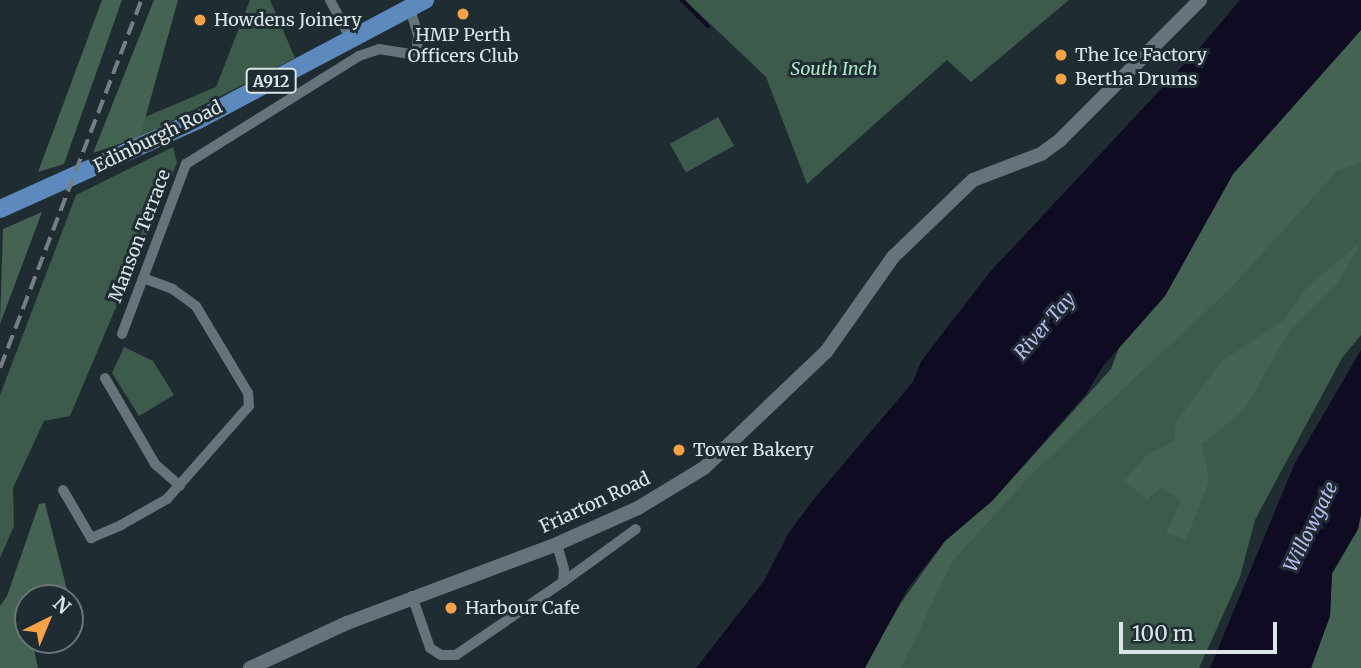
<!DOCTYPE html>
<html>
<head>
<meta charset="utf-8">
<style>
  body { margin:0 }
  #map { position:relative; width:1361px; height:668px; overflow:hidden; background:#1f2c32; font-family:Merriweather,serif }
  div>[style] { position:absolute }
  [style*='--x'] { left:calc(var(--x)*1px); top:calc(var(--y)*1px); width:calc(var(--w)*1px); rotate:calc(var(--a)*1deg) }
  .green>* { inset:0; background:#3d5b4b; transform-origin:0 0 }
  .forest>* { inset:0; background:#446352 }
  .water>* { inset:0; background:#0e0b22 }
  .stream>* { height:3.5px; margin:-1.75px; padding:0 1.75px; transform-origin:1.75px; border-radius:1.75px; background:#0e0b22 }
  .minor>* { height:10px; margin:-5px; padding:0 5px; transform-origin:5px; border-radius:5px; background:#65747b }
  .tertiary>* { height:14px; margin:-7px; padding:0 7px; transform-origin:7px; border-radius:7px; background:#65747b }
  .primary>* { height:18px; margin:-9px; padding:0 9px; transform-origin:9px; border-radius:9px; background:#5d8abe }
  .rail>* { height:3.5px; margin-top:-1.75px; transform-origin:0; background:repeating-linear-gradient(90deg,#758085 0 14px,transparent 0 21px) }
  .dots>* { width:19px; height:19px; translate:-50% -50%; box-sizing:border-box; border:4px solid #1f2c32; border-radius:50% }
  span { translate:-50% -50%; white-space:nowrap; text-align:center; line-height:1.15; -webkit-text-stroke:6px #1f2c32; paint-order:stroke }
  .shield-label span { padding:2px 5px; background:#1f2c32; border:2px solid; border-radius:5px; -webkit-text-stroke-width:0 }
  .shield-label { font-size:16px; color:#dce5e8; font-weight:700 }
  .poi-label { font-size:18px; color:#dce5e8 }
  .left { translate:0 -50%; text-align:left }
  .park-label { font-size:18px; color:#abe7c5; font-style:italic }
  .street-label { font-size:18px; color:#dce5e8 }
  .water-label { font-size:19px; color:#bcb9f0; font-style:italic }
  .north { position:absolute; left:14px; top:584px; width:70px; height:70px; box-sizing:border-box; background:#1f2c32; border:2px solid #6b767b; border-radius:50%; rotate:43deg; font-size:19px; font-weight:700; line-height:28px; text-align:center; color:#dce5e8 }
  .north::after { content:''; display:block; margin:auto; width:24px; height:32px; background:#f6a247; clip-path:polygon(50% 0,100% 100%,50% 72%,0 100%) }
  .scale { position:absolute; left:1119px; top:622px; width:158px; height:32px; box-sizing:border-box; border:4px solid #dce5e8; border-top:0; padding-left:9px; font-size:21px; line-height:24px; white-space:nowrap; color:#dce5e8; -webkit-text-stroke:5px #1f2c32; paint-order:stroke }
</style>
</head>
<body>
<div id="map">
  <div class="green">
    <i style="clip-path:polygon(250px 0,270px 0,295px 58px,140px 137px,145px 117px,216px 87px)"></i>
    <i style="clip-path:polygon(685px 0,1069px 0,971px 82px,947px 60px,807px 184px,766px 77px)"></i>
    <i style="clip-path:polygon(1361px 113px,1361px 335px,1342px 358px,1255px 520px,1240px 577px,1199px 668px,884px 668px,907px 611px)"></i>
    <i style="left:718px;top:117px;width:33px;height:55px;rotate:61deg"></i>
    <i style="clip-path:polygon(173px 147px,177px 163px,70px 416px,44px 421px,13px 488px,14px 526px,0 558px,0 395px,76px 195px)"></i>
    <i style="clip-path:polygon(124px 347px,153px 361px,174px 395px,139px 416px,112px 373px)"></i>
  </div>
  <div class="forest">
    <i style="clip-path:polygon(102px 0,122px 0,64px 164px,38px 172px)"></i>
    <i style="clip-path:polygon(154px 0,178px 0,140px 137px,93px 153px)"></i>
    <i style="clip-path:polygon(1361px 30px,1361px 163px,1337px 171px,1230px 289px,1036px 470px,952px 562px,901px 668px,863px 668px,901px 603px,945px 541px,992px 501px,1111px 369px,1119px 348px,1165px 296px,1233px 174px)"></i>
    <i style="clip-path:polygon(42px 212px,0 324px,3px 229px)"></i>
    <i style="clip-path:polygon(1360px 243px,1338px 283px,1289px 332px,1244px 410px,1202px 444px,1209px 481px,1186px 540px,1166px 533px,1181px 501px,1161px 487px,1147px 499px,1124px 481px,1146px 456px,1174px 441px,1176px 422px,1222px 361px,1284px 320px,1307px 287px)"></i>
    <i style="clip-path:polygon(45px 503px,66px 586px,76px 613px,70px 616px,70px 598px,28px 598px,28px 640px,32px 640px,38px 668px,0 668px,0 606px,7px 596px,39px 504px)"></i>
    <i style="clip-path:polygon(1361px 514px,1361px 668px,1311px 668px,1330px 616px,1332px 574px,1358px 529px)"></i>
  </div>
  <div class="water">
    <i style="clip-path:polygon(1240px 0,1361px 0,1361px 30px,1233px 174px,1165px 296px,1103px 366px,1086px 394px,992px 501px,945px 541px,908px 588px,865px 668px,696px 668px,764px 581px,788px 534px,813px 500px,912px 383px,922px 360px,990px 272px,1203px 44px)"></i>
    <i style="clip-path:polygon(1361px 350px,1361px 514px,1358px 529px,1332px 573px,1330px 616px,1311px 668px,1210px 668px,1294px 465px)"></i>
  </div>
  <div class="stream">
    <i style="--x:682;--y:0;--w:37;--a:45"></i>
  </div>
  <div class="minor">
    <i style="--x:330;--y:0;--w:43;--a:62.2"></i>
    <i style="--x:122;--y:334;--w:182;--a:-69.4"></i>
    <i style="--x:186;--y:164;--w:204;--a:-32"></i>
    <i style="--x:359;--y:56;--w:21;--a:-19"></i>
    <i style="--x:379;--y:49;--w:30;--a:9"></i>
    <i style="--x:409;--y:54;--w:9;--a:-32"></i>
    <i style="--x:417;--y:49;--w:14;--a:-86"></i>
    <i style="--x:418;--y:35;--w:28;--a:-107"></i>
    <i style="--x:105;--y:378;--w:99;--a:59.8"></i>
    <i style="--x:155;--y:464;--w:33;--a:41"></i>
    <i style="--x:63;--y:490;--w:56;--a:59.7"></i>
    <i style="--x:91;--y:538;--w:33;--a:-23"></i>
    <i style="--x:121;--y:525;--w:53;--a:-29.5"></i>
    <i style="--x:167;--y:499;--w:124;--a:-48.6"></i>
    <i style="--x:249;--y:406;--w:13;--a:-94"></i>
    <i style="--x:248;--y:393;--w:101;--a:-120.9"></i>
    <i style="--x:196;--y:306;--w:29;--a:-144"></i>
    <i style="--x:173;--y:289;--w:32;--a:-160"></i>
    <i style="--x:563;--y:582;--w:90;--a:-36"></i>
    <i style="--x:412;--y:596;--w:55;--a:70.9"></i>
    <i style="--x:430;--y:648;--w:13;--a:32"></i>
    <i style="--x:441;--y:655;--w:15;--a:0"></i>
    <i style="--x:456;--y:655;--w:130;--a:-34.3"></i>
    <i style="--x:563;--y:582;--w:13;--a:-86"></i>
    <i style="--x:564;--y:569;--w:26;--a:-106"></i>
  </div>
  <div class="tertiary">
    <i style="--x:250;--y:668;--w:107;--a:-24.9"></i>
    <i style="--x:347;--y:623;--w:224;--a:-20.6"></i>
    <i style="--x:557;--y:544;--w:89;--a:-24"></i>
    <i style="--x:638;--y:508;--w:77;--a:-31.2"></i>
    <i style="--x:704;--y:468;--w:168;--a:-43.6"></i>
    <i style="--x:826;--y:352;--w:116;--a:-54.8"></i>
    <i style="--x:893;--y:257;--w:111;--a:-43.9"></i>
    <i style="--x:973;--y:180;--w:73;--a:-20.9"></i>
    <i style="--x:1041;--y:154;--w:24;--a:-36"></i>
    <i style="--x:1060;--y:140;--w:198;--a:-45"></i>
  </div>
  <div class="primary">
    <i style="--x:0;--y:209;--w:217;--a:-24.2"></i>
    <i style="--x:198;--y:120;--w:257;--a:-27.9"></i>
  </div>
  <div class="rail">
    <i style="--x:0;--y:368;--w:394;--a:-69"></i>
  </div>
  <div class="dots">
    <i style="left:463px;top:14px;background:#f6a247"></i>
    <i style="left:200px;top:20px;background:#f6a247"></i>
    <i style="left:1061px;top:55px;background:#f6a247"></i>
    <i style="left:1061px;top:79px;background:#f6a247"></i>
    <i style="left:679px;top:450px;background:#f6a247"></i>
    <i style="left:451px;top:608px;background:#f6a247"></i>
  </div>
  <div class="shield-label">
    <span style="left:271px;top:81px">A912</span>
  </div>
  <div class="poi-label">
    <span class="left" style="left:214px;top:20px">Howdens Joinery</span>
    <span style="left:463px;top:46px">HMP Perth<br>Officers Club</span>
    <span class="left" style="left:1075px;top:55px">The Ice Factory</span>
    <span class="left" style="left:1075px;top:79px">Bertha Drums</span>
    <span class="left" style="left:693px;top:450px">Tower Bakery</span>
    <span class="left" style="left:465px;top:608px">Harbour Cafe</span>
  </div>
  <div class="park-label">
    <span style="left:834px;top:69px">South Inch</span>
  </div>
  <div class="street-label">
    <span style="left:158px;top:137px;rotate:-26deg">Edinburgh Road</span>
    <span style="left:140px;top:236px;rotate:-69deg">Manson Terrace</span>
    <span style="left:595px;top:503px;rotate:-25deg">Friarton Road</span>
  </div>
  <div class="water-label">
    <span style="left:1045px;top:326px;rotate:-49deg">River Tay</span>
    <span style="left:1311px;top:527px;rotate:-64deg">Willowgate</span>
  </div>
  <div class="north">N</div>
  <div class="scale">100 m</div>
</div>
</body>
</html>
